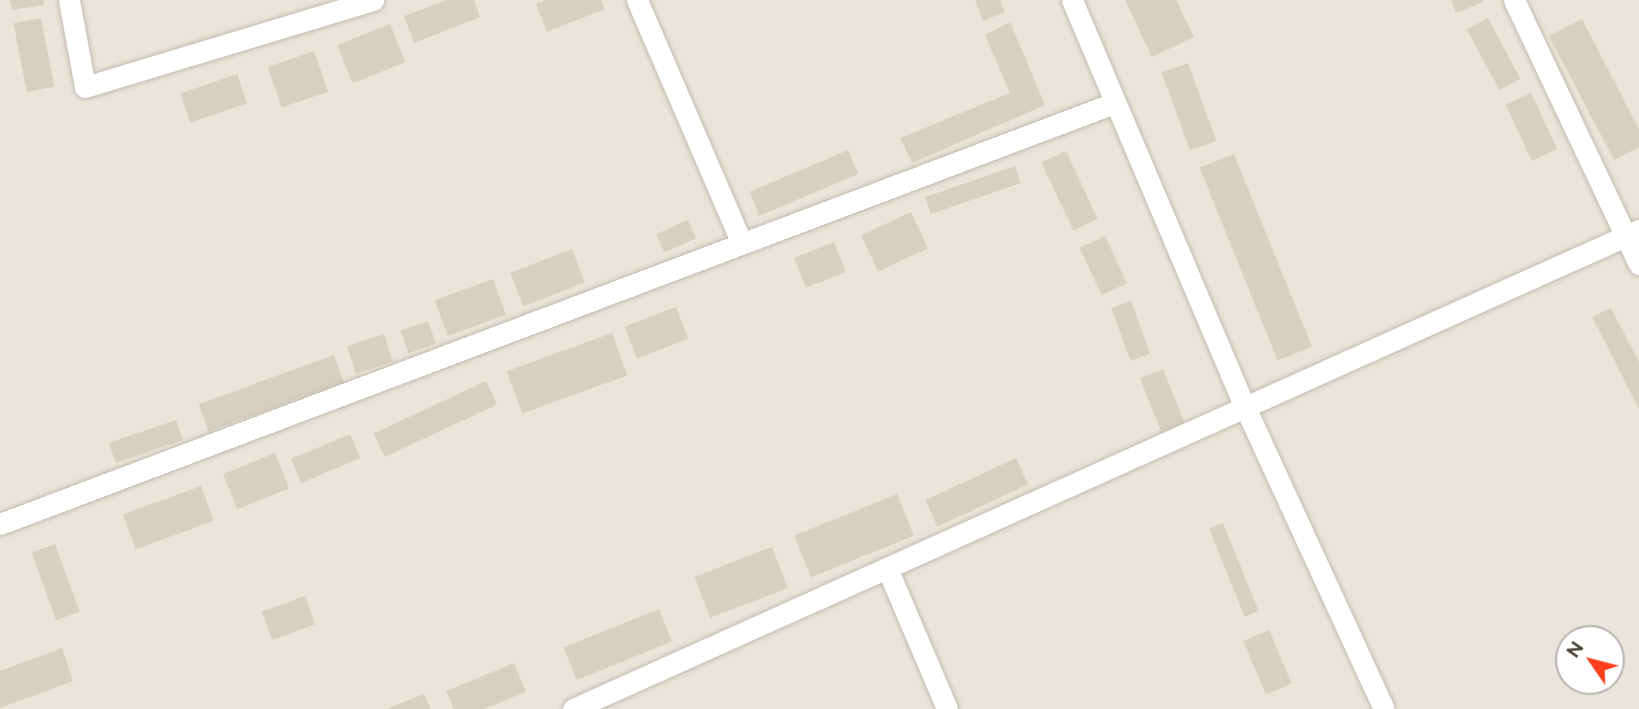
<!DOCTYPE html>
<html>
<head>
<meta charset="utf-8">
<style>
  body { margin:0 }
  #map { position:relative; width:1639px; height:709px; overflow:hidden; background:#f6f3ec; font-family:Raleway,sans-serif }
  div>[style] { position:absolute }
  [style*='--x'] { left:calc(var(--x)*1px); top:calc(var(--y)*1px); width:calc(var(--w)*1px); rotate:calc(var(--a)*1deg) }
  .residential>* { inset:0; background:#eae5da }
  .building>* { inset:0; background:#d8cfc1; transform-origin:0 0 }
  .roads { filter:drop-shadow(0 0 2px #c2bbae) drop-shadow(0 0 2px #c2bbae) }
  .minor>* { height:21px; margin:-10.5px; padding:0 10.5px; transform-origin:10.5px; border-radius:10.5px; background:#fff }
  span { translate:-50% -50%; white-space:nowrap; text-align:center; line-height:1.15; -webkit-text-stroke:5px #fff; paint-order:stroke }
  .north { position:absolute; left:1555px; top:625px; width:70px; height:70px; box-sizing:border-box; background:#fff; border:2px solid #b7b4b0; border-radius:50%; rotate:305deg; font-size:19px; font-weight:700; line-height:28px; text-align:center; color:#4b4439 }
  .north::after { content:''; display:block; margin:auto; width:24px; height:32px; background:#fc3f1d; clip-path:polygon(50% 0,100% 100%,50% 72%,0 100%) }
</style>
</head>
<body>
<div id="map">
  <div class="residential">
    <i style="clip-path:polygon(evenodd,0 0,1639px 0,1639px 709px,0 709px,0 0,1569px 639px,1611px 639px,1611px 681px,1569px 681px,1569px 639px)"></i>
  </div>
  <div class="building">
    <i style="clip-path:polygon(10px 0,43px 0,44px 5px,12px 10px)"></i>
    <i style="clip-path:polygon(447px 0,474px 0,480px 17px,414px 43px,404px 16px)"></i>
    <i style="clip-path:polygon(547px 0,601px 0,605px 9px,547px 32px,536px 4px)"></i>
    <i style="clip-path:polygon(975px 0,1000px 0,1005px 12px,983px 21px)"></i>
    <i style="clip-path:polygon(1125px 0,1176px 0,1194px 37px,1152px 57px)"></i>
    <i style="clip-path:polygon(1451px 0,1482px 0,1483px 2px,1456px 13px)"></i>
    <i style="left:41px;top:18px;width:70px;height:28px;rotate:79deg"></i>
    <i style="left:1488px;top:18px;width:69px;height:24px;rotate:62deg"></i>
    <i style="clip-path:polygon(1582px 19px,1639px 129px,1639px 147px,1614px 160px,1549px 36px)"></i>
    <i style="clip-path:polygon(1010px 22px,1045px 105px,912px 163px,900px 138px,1010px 93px,985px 35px)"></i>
    <i style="left:390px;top:24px;width:41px;height:57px;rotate:68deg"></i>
    <i style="left:314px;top:51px;width:43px;height:49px;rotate:71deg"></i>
    <i style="left:1188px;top:63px;width:83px;height:28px;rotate:70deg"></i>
    <i style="left:237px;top:74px;width:31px;height:60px;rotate:71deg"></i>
    <i style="left:1531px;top:93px;width:62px;height:28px;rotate:65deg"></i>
    <i style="left:848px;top:150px;width:26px;height:107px;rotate:67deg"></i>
    <i style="left:1066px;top:151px;width:75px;height:27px;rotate:65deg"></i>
    <i style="left:1234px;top:154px;width:208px;height:37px;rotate:68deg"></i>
    <i style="left:1015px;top:166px;width:18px;height:95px;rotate:71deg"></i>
    <i style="left:911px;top:212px;width:40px;height:55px;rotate:65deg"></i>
    <i style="left:688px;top:220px;width:20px;height:35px;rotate:66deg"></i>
    <i style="left:1105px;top:236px;width:52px;height:28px;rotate:65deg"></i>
    <i style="left:834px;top:242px;width:32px;height:43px;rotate:68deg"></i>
    <i style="left:572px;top:249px;width:36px;height:66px;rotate:69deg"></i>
    <i style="left:493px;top:279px;width:38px;height:62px;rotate:70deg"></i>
    <i style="left:1131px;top:301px;width:56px;height:21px;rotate:70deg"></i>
    <i style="left:676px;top:307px;width:34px;height:55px;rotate:69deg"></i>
    <i style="clip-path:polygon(1611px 308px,1639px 362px,1639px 409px,1592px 317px)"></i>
    <i style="left:428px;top:321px;width:24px;height:29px;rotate:71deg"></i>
    <i style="left:612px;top:333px;width:45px;height:112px;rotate:70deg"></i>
    <i style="left:384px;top:334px;width:29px;height:39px;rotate:72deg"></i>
    <i style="left:334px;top:355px;width:29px;height:144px;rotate:70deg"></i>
    <i style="left:1163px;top:369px;width:58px;height:25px;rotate:68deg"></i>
    <i style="left:486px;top:381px;width:26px;height:124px;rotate:65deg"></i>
    <i style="left:176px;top:420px;width:21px;height:71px;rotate:71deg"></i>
    <i style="left:350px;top:434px;width:26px;height:64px;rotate:67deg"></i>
    <i style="left:275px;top:453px;width:38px;height:56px;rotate:68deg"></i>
    <i style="left:1016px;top:458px;width:29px;height:100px;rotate:65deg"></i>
    <i style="left:201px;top:486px;width:37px;height:83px;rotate:70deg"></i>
    <i style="left:897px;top:494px;width:45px;height:111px;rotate:68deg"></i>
    <i style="left:1223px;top:523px;width:95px;height:15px;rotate:68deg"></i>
    <i style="left:55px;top:544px;width:72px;height:25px;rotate:70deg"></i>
    <i style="left:772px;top:547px;width:44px;height:83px;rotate:69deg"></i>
    <i style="left:305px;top:596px;width:30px;height:46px;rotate:70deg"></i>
    <i style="left:659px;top:609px;width:35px;height:103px;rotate:68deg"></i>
    <i style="left:1269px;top:630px;width:58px;height:28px;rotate:67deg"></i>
    <i style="clip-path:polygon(62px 648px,73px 681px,0 708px,0 671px)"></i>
    <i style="clip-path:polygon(514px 663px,526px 692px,484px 709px,454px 709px,446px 691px)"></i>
    <i style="clip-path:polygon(424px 694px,431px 709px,387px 709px)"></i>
  </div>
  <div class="roads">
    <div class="minor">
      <i style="--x:69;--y:0;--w:88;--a:79.6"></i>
      <i style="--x:85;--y:87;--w:301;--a:-16.8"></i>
      <i style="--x:637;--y:0;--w:263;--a:66.7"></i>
      <i style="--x:1072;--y:0;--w:442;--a:67"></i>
      <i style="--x:1245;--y:407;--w:332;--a:65.3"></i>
      <i style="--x:1514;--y:0;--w:292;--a:64.7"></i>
      <i style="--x:0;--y:524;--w:1191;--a:-20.7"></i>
      <i style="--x:887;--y:568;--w:153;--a:66.9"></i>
      <i style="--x:573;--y:709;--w:1169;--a:-24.2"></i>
    </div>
  </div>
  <div class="north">N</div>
</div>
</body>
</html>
